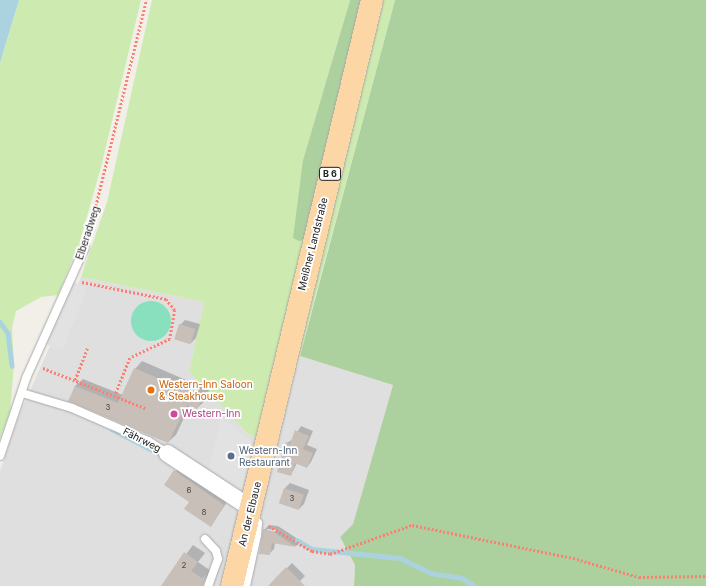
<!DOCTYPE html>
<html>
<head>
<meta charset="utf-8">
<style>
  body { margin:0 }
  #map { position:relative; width:706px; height:586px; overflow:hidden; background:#f2efe9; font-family:Inter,sans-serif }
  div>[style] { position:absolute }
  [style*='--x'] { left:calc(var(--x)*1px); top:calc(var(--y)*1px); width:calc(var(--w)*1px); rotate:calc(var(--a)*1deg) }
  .residential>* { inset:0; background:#e0dfdf }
  .grass>* { inset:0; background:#cdebb0 }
  .forest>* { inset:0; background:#add19e }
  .pitch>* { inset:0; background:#88e0be }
  .round { border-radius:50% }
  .parking>* { inset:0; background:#e2e2e2; transform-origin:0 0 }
  .water>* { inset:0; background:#aad3df }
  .shadow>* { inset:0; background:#0003 }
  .stream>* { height:4.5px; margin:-2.25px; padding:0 2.25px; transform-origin:2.25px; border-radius:2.25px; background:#aad3df }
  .building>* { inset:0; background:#c7bfb8; transform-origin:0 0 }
  .path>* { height:2.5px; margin-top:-1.25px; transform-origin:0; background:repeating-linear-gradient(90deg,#fa8072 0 2px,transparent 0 4px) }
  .roads { filter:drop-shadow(0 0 1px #a9a9a9) drop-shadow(0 0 1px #a9a9a9) }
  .lane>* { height:8px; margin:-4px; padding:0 4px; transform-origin:4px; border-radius:4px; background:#fff }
  .street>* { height:17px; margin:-8.5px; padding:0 8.5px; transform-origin:8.5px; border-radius:8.5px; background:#fff }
  .primary>* { height:22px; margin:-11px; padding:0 11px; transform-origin:11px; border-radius:11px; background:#fcd6a4 }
  .dots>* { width:11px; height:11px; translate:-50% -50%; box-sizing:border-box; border:2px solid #fff; border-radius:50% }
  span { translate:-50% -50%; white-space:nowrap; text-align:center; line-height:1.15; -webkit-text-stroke:3.5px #fff; paint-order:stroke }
  .number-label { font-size:8px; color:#4b4948 }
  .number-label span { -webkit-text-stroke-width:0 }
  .shield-label span { padding:1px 3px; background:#fff; border:1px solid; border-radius:3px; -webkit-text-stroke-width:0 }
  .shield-label { font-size:9px; color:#222; font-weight:700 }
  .street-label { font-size:10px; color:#222 }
  .food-label { font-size:10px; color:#c56008 }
  .left { translate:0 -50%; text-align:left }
  .hotel-label { font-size:10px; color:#b23c85 }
  .service-label { font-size:10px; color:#4e5e75 }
</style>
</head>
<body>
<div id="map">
  <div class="residential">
    <i style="clip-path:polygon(81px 277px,204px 302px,189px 372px,248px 434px,257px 438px,224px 586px,0 586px,0 471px,19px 415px)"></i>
    <i style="clip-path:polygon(300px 356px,393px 385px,353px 524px,340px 537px,355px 565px,354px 586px,242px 586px,271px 457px)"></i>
  </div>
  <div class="grass">
    <i style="clip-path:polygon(19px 0,141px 0,101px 167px,79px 244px,58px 295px,41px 297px,16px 311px,12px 328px,14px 366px,10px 412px,0 439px,0 63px)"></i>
    <i style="clip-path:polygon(152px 0,350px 0,303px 160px,304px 240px,257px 438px,248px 434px,189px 372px,204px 302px,81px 277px,107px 202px)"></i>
    <i style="clip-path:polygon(380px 0,395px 0,293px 380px,291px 374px)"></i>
  </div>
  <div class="forest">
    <i style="clip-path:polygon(350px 0,363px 0,304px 240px,299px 241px,293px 238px,303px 160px)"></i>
    <i style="clip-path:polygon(395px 0,706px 0,706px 586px,354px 586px,355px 565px,340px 537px,353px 524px,393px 385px,300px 356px)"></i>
  </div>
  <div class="pitch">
    <i class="round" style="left:131px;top:301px;width:40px;height:40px"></i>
  </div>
  <div class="parking">
    <i style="left:71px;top:281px;width:18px;height:68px;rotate:22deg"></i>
    <i style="clip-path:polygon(221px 418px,252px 441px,241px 495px,208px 472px)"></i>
  </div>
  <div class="water">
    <i style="clip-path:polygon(0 0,19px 0,0 63px)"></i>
  </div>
  <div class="shadow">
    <i style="clip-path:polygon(185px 320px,200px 324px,196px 338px,191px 343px,180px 325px)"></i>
    <i style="clip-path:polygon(142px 361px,209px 390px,205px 401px,197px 408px,190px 405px,176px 435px,168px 442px,70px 400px,75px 386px,83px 379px,123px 395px,135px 369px)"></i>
    <i style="clip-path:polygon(301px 426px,313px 431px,307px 445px,317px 449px,311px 462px,307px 467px,297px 463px,291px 475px,287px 443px,293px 439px)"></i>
    <i style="clip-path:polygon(180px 466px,229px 499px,211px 526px,191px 502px,166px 485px)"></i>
    <i style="clip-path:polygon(290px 483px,309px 490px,304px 504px,299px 509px,285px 488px)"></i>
    <i style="clip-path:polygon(evenodd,269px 525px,278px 526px,301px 541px,296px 546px,275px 543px,274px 549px,269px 554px,264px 530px,269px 525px,267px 529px,277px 530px,277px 532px,267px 531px,267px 529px)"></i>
    <i style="clip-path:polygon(193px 545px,205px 553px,198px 562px,211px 571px,200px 586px,206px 574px,198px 586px,162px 586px)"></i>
    <i style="clip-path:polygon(292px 563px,305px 576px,295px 586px,270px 586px)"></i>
  </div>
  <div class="stream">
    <i style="--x:0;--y:322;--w:14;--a:54"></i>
    <i style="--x:8;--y:333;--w:33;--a:83"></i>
    <i style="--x:112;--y:429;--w:56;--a:27.5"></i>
    <i style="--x:297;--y:540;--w:17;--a:31"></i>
    <i style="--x:312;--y:549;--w:88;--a:5.8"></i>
    <i style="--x:400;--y:558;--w:34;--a:26"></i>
    <i style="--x:431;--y:573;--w:31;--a:9"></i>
    <i style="--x:462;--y:578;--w:15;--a:32"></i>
  </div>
  <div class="building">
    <i style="left:179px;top:324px;width:17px;height:16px;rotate:17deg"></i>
    <i style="clip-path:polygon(134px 368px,203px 397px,197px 409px,187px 405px,168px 443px,68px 401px,75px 386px,118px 403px)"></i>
    <i style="clip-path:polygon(295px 430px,309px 436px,303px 449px,313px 453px,307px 468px,295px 463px,291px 476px,277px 472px,286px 442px,290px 444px)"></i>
    <i style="clip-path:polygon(174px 470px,224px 505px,211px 527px,184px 509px,189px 502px,164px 485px)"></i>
    <i style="left:284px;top:488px;width:21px;height:16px;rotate:19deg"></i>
    <i style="clip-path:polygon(263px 529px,272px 531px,296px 547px,272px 543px,270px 555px,259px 554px)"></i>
    <i style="clip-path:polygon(184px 552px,198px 562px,191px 571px,205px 580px,203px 586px,161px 586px)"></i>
    <i style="clip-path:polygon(286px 567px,305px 586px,268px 586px)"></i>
  </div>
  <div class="path">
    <i style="--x:88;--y:237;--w:244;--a:-76.2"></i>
    <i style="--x:82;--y:282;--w:86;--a:11.4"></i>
    <i style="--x:166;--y:299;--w:14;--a:51"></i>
    <i style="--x:175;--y:310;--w:29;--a:100"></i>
    <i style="--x:170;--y:339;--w:44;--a:154.6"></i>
    <i style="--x:130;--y:358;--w:41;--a:111.5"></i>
    <i style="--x:43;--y:368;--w:110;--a:21.4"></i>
    <i style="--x:75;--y:380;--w:36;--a:-69"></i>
    <i style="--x:269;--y:526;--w:50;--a:30.2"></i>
    <i style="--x:312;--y:551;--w:18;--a:9"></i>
    <i style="--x:330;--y:554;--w:87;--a:-19.5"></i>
    <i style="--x:412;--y:525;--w:164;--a:11.6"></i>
    <i style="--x:573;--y:558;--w:69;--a:16.1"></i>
    <i style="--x:639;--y:577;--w:67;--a:-0.9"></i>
  </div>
  <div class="roads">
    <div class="lane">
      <i style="--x:22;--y:393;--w:52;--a:16.7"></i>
      <i style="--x:72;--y:408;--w:83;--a:23.5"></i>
      <i style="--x:148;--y:441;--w:22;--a:32"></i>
      <i style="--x:0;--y:456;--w:84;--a:-71.4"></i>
      <i style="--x:27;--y:376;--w:141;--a:-65.8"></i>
      <i style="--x:205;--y:539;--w:16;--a:47"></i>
      <i style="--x:216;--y:551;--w:8;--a:76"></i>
      <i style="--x:218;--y:559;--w:29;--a:110"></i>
      <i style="--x:246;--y:586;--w:52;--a:-77.8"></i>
      <i style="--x:257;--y:535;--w:12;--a:-85"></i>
      <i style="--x:258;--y:523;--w:6;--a:-129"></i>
    </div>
    <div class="street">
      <i style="--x:167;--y:453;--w:100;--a:33.2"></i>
    </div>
    <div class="primary">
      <i style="--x:232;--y:586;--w:602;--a:-76.56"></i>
    </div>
  </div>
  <div class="dots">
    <i style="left:151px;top:390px;background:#e8710a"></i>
    <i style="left:174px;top:414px;background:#d1479c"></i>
    <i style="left:231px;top:456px;background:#5c6f8a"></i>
  </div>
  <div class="number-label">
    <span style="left:108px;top:408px">3</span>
    <span style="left:189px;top:491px">6</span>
    <span style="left:292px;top:499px">3</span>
    <span style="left:204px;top:513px">8</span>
    <span style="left:184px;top:566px">2</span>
  </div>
  <div class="shield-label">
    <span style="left:330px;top:174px">B 6</span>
  </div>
  <div class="street-label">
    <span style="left:88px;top:233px;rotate:-72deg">Elberadweg</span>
    <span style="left:313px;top:244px;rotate:-76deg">Meißner Landstraße</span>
    <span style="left:142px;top:440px;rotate:27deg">Fährweg</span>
    <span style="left:250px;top:514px;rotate:-76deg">An der Elbaue</span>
  </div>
  <div class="food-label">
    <span class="left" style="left:159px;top:390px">Western-Inn Saloon<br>&amp; Steakhouse</span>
  </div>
  <div class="hotel-label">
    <span class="left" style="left:182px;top:414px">Western-Inn</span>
  </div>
  <div class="service-label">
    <span class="left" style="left:239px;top:456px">Western-Inn<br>Restaurant</span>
  </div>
</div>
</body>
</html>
